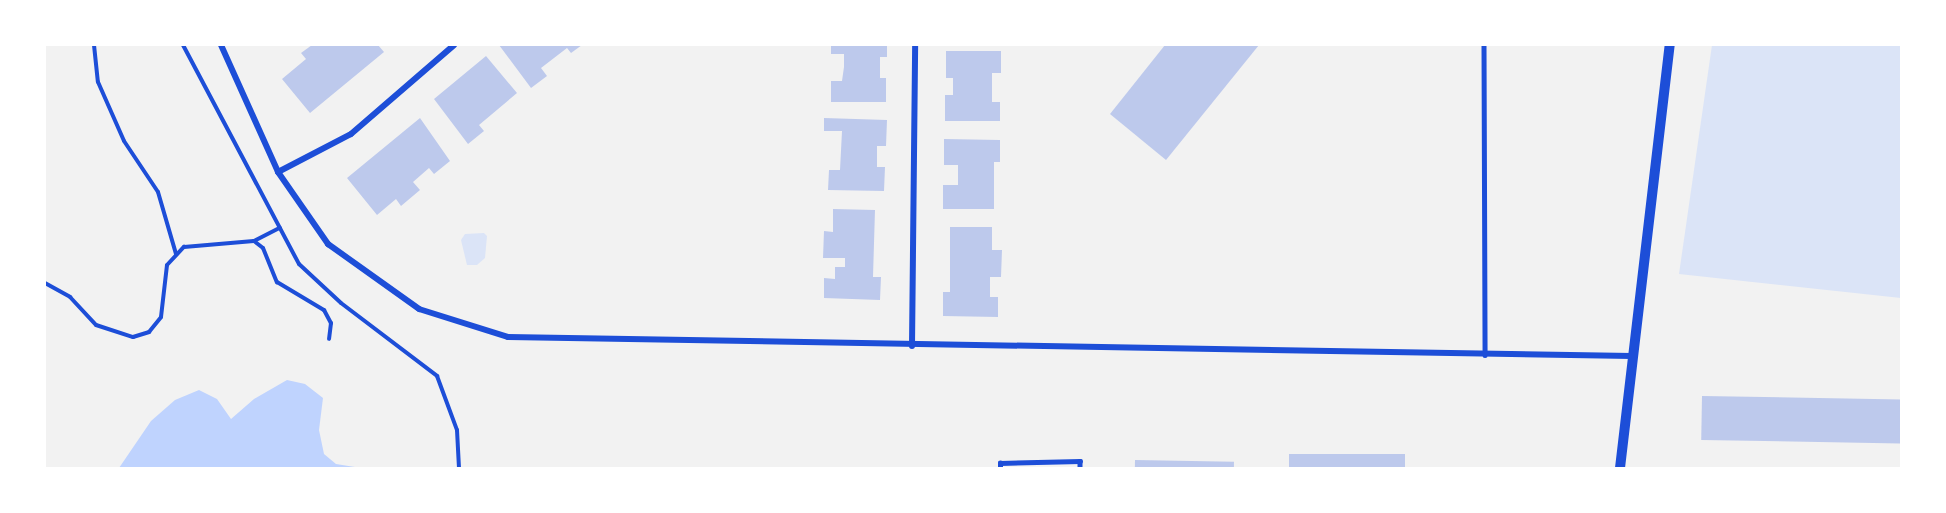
<!DOCTYPE html>
<html>
<head>
<meta charset="utf-8">
<style>
  body { margin:0 }
  #map { position:relative; width:1946px; height:513px; overflow:hidden; background:#f2f2f2; font-family:"Varela Round",sans-serif }
  div>[style] { position:absolute }
  [style*='--x'] { left:calc(var(--x)*1px); top:calc(var(--y)*1px); width:calc(var(--w)*1px); rotate:calc(var(--a)*1deg) }
  .green>* { inset:0; background:#dbe4f7 }
  .water>* { inset:0; background:#bfd3fe }
  .building>* { inset:0; background:#bdc9ec; transform-origin:0 0 }
  .path>* { height:4px; margin:-2px; padding:0 2px; transform-origin:2px; border-radius:2px; background:#1d4ed8 }
  .service>* { height:4.5px; margin:-2.25px; padding:0 2.25px; transform-origin:2.25px; border-radius:2.25px; background:#1d4ed8 }
  .minor>* { height:6px; margin:-3px; padding:0 3px; transform-origin:3px; border-radius:3px; background:#1d4ed8 }
  .tertiary>* { height:10px; margin:-5px; padding:0 5px; transform-origin:5px; border-radius:5px; background:#1d4ed8 }
  span { translate:-50% -50%; white-space:nowrap; text-align:center; line-height:1.15; -webkit-text-stroke:4.5px #fff; paint-order:stroke }
  .frame { position:absolute; inset:0; border:46px solid #fff; pointer-events:none }
</style>
</head>
<body>
<div id="map">
  <div class="green">
    <i style="clip-path:polygon(1712px 45px,1901px 45px,1901px 298px,1679px 274px)"></i>
    <i style="clip-path:polygon(484px 233px,487px 236px,485px 258px,477px 265px,467px 265px,461px 240px,465px 234px)"></i>
  </div>
  <div class="water">
    <i style="clip-path:polygon(287px 380px,305px 384px,323px 398px,319px 430px,324px 454px,336px 464px,361px 468px,119px 468px,151px 421px,175px 400px,199px 390px,217px 399px,231px 419px,254px 399px)"></i>
  </div>
  <div class="building">
    <i style="clip-path:polygon(312px 45px,378px 45px,384px 52px,310px 113px,282px 79px,306px 59px,301px 53px)"></i>
    <i style="clip-path:polygon(499px 45px,582px 45px,571px 53px,567px 48px,541px 68px,547px 76px,531px 88px)"></i>
    <i style="clip-path:polygon(831px 45px,887px 45px,887px 57px,880px 57px,880px 78px,886px 78px,886px 102px,831px 102px,831px 81px,842px 81px,844px 67px,844px 54px,831px 54px)"></i>
    <i style="clip-path:polygon(1165px 45px,1259px 45px,1166px 160px,1110px 114px)"></i>
    <i style="clip-path:polygon(946px 51px,1001px 51px,1001px 73px,992px 73px,992px 102px,1000px 102px,1000px 121px,945px 121px,945px 95px,953px 95px,953px 78px,946px 78px)"></i>
    <i style="clip-path:polygon(486px 56px,517px 93px,479px 125px,484px 131px,468px 144px,434px 99px)"></i>
    <i style="clip-path:polygon(420px 118px,450px 161px,434px 174px,429px 168px,413px 182px,420px 190px,401px 206px,396px 199px,377px 215px,347px 178px)"></i>
    <i style="clip-path:polygon(824px 118px,887px 120px,886px 146px,877px 146px,877px 167px,885px 167px,884px 191px,828px 190px,829px 170px,840px 170px,842px 131px,824px 131px)"></i>
    <i style="clip-path:polygon(944px 139px,1000px 140px,1000px 162px,994px 162px,994px 209px,943px 209px,943px 185px,958px 185px,958px 165px,944px 165px)"></i>
    <i style="clip-path:polygon(833px 209px,875px 210px,873px 277px,881px 277px,880px 300px,824px 298px,824px 278px,835px 279px,835px 267px,845px 267px,845px 258px,823px 258px,824px 231px,833px 232px)"></i>
    <i style="clip-path:polygon(950px 227px,992px 227px,992px 250px,1002px 250px,1001px 277px,990px 277px,990px 297px,998px 297px,998px 317px,943px 316px,943px 292px,950px 292px)"></i>
    <i style="left:1702px;top:396px;width:199px;height:44px;rotate:1deg"></i>
    <i style="left:1289px;top:454px;width:116px;height:14px"></i>
    <i style="left:1135px;top:460px;width:99px;height:8px;rotate:1deg"></i>
  </div>
  <div class="path">
    <i style="--x:94;--y:45;--w:37;--a:84"></i>
    <i style="--x:98;--y:82;--w:64;--a:66.2"></i>
    <i style="--x:124;--y:141;--w:61;--a:56.3"></i>
    <i style="--x:158;--y:192;--w:65;--a:73.8"></i>
    <i style="--x:183;--y:45;--w:248;--a:62.1"></i>
    <i style="--x:299;--y:264;--w:57;--a:42.9"></i>
    <i style="--x:341;--y:303;--w:121;--a:37.2"></i>
    <i style="--x:437;--y:376;--w:58;--a:69.7"></i>
    <i style="--x:457;--y:430;--w:38;--a:87"></i>
    <i style="--x:254;--y:241;--w:29;--a:-27"></i>
    <i style="--x:45;--y:283;--w:29;--a:29"></i>
    <i style="--x:70;--y:297;--w:38;--a:47"></i>
    <i style="--x:96;--y:325;--w:39;--a:18"></i>
    <i style="--x:133;--y:337;--w:17;--a:-17"></i>
    <i style="--x:149;--y:332;--w:19;--a:-51"></i>
    <i style="--x:161;--y:317;--w:52;--a:-83.4"></i>
    <i style="--x:167;--y:265;--w:25;--a:-47"></i>
    <i style="--x:184;--y:247;--w:70;--a:-4.9"></i>
    <i style="--x:254;--y:241;--w:11;--a:38"></i>
    <i style="--x:263;--y:248;--w:37;--a:68"></i>
    <i style="--x:277;--y:282;--w:55;--a:30.8"></i>
    <i style="--x:324;--y:310;--w:15;--a:62"></i>
    <i style="--x:331;--y:323;--w:16;--a:97"></i>
  </div>
  <div class="service">
    <i style="--x:1484;--y:45;--w:310;--a:89.8"></i>
    <i style="--x:1000;--y:468;--w:5;--a:-90"></i>
    <i style="--x:1000;--y:463;--w:80;--a:-1.4"></i>
    <i style="--x:1080;--y:461;--w:7;--a:90"></i>
  </div>
  <div class="minor">
    <i style="--x:221;--y:45;--w:139;--a:65.8"></i>
    <i style="--x:278;--y:172;--w:88;--a:55.2"></i>
    <i style="--x:328;--y:244;--w:112;--a:35.5"></i>
    <i style="--x:419;--y:309;--w:93;--a:17.5"></i>
    <i style="--x:508;--y:337;--w:1124;--a:0.97"></i>
    <i style="--x:278;--y:172;--w:82;--a:-27.5"></i>
    <i style="--x:351;--y:134;--w:136;--a:-40.8"></i>
    <i style="--x:912;--y:346;--w:301;--a:-89.4"></i>
  </div>
  <div class="tertiary">
    <i style="--x:1620;--y:468;--w:426;--a:-83.3"></i>
  </div>
  <div class="frame"></div>
</div>
</body>
</html>
